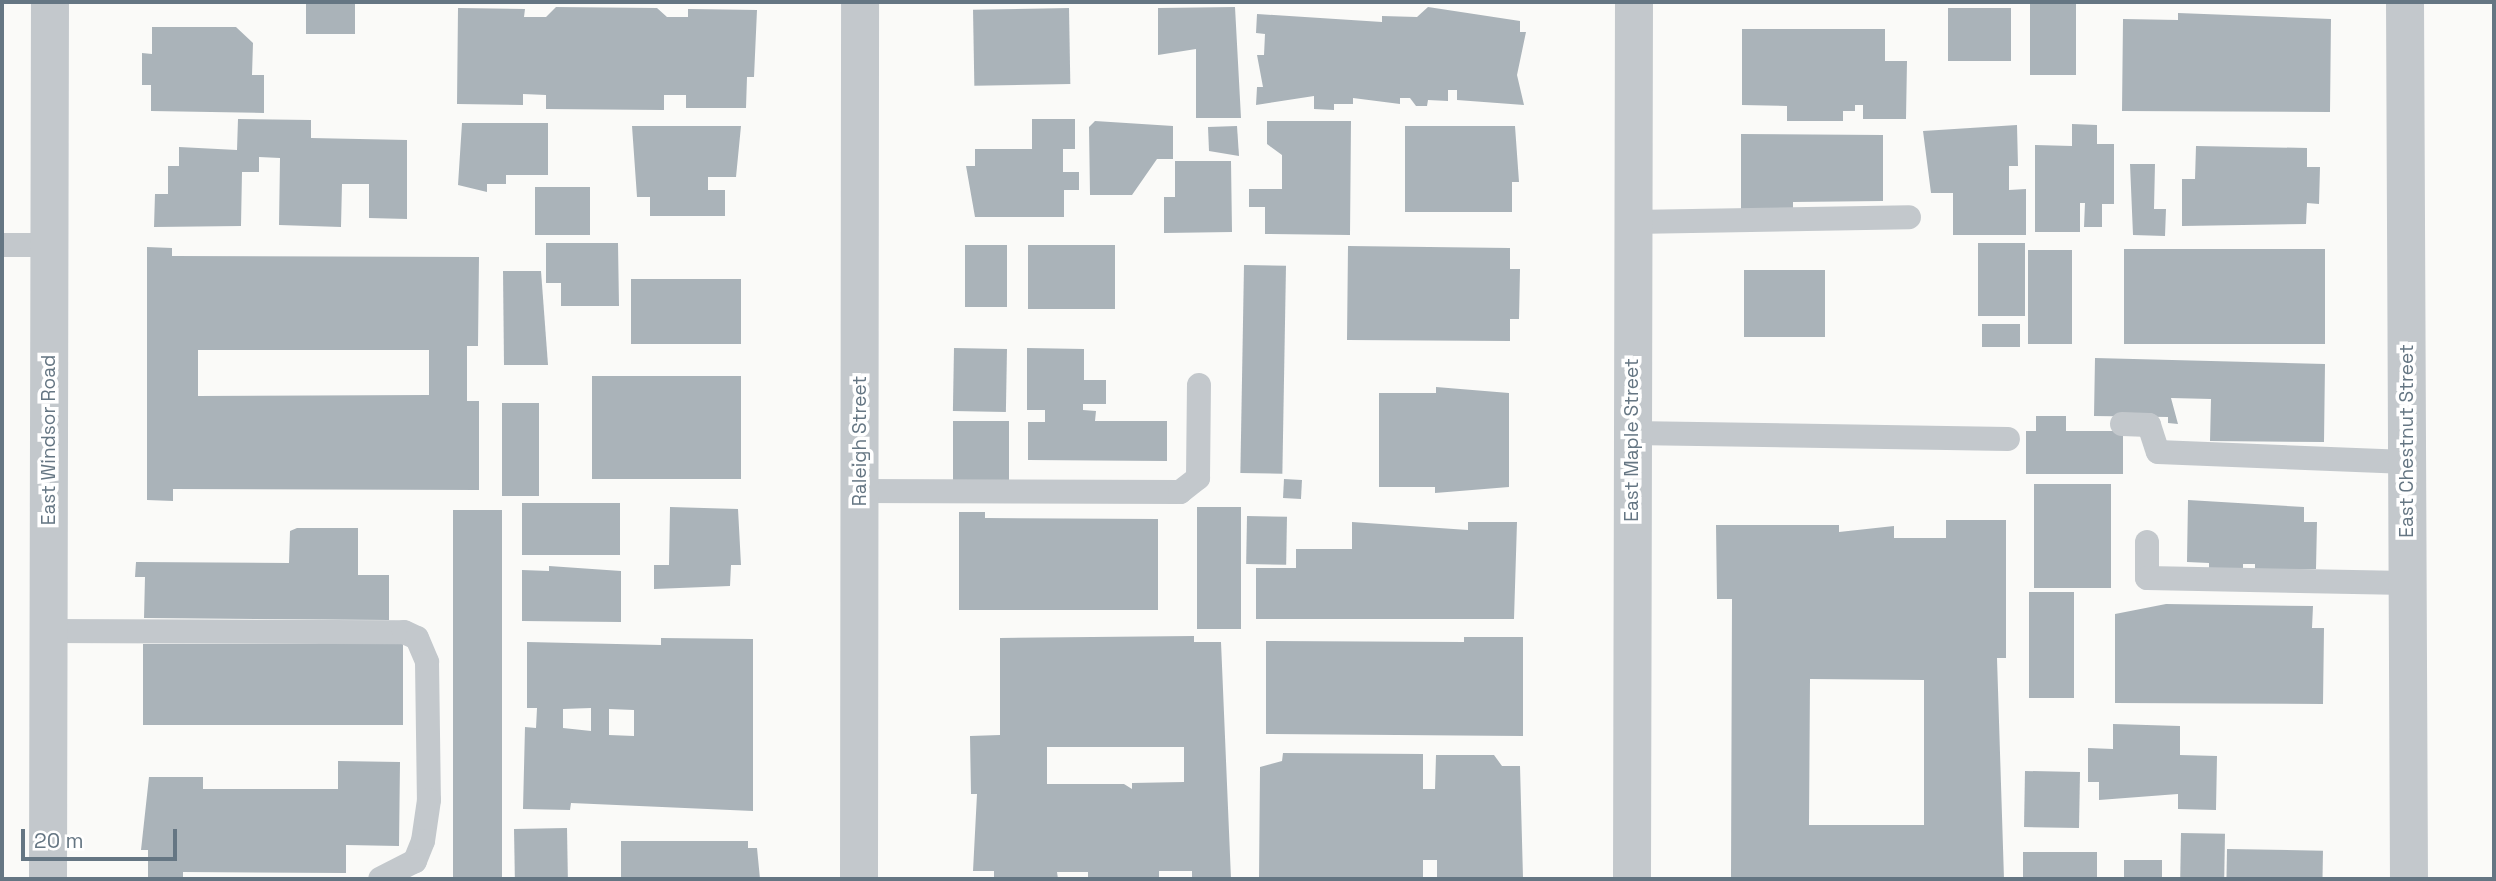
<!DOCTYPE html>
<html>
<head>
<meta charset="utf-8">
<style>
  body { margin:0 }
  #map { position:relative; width:2496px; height:881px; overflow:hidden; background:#fafaf8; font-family:"Space Grotesk",sans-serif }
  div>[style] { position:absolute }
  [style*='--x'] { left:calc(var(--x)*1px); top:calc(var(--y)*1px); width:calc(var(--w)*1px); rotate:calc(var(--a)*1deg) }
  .building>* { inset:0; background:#aab3b9; transform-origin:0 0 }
  .service>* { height:24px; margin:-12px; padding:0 12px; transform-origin:12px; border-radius:12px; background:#c3c8cc }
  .minor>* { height:38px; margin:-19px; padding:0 19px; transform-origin:19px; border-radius:19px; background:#c3c8cc }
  span { translate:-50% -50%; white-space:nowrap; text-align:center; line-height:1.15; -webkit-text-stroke:7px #fff; paint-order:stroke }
  .street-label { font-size:19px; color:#657683 }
  .frame { position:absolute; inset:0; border:4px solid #657683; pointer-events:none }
  .scale { position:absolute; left:21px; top:829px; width:156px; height:32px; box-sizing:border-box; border:4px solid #657683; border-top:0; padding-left:9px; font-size:21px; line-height:24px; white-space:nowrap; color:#657683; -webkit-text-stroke:5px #fff; paint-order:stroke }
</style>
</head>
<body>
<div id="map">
  <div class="building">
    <i style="left:306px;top:2px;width:49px;height:32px"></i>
    <i style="left:2030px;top:2px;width:46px;height:73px"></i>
    <i style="clip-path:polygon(556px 7px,657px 8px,667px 17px,688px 17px,688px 9px,757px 10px,754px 77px,747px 77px,746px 108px,686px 108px,686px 95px,664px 95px,664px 110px,546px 109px,546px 95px,523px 94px,523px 105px,457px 104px,458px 8px,525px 9px,524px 17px,546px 17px)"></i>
    <i style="clip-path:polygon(1235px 7px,1241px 118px,1196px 118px,1196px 49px,1158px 55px,1158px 8px)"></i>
    <i style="clip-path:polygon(1428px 7px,1520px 21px,1520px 32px,1526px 32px,1517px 75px,1524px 105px,1457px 100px,1457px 90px,1448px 90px,1448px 101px,1428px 100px,1427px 106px,1416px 106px,1410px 98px,1400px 98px,1400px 104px,1353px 98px,1353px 104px,1334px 104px,1334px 110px,1314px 109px,1314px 96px,1256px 105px,1257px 87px,1263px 87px,1257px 55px,1264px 55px,1265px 34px,1256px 33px,1257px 14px,1382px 22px,1382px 16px,1417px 17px)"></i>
    <i style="left:1069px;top:8px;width:76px;height:96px;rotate:89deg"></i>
    <i style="left:1948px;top:8px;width:63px;height:53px"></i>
    <i style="clip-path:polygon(2178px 13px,2331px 19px,2330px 112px,2122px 111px,2123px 19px,2178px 20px)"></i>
    <i style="clip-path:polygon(152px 27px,236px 27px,253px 43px,252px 75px,264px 75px,264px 113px,151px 111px,151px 85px,142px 85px,142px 53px,152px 54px)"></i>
    <i style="clip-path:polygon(1742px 29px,1885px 29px,1885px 61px,1907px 61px,1906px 119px,1863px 119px,1863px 105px,1855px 105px,1855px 111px,1843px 111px,1843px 121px,1787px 121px,1787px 106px,1742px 105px)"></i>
    <i style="clip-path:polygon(238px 119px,311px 120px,311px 138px,407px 140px,407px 219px,369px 218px,369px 184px,342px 184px,341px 227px,279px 225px,280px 158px,259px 157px,259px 172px,242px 172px,241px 226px,154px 227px,155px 194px,168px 194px,168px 166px,179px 166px,179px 147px,237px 150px)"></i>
    <i style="clip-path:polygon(1032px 119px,1075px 119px,1075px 149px,1063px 149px,1063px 172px,1079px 172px,1079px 190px,1064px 190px,1064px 217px,975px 217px,966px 166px,975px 166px,975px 149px,1032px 149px)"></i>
    <i style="clip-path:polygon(1095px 121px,1173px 126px,1173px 159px,1157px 159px,1132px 195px,1090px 195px,1089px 127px)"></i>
    <i style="clip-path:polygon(1267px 121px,1351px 121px,1350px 235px,1265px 234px,1265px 207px,1249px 207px,1249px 189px,1282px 189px,1282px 155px,1267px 144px)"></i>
    <i style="clip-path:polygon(462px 123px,548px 123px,548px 175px,506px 175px,506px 184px,487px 184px,487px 192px,458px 185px)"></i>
    <i style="clip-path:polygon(2072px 124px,2097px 125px,2097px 144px,2114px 144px,2114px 204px,2102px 204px,2102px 227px,2084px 227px,2085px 203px,2080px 203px,2080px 232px,2035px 232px,2035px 145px,2072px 146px)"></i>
    <i style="clip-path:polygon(2017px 125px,2018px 166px,2009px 166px,2009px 190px,2026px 189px,2026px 235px,1953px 235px,1953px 193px,1931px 193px,1923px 131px)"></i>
    <i style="clip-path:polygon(632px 126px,741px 126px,736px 177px,708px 177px,708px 190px,725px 190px,725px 216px,650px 216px,650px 197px,637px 197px)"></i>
    <i style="clip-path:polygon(1237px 126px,1239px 156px,1209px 151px,1208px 127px)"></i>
    <i style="clip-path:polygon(1405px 126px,1515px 126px,1519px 182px,1512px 182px,1512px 212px,1405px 212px)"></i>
    <i style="clip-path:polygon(1741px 134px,1883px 135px,1883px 201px,1793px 202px,1793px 212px,1741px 212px)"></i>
    <i style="clip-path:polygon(2196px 146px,2307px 148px,2307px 167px,2320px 167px,2319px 204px,2307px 203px,2306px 224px,2182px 226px,2182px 179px,2195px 179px)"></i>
    <i style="clip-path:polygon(1175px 161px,1231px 161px,1232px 232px,1164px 233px,1164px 197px,1175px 197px)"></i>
    <i style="clip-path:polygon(2130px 164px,2155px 164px,2154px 209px,2166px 209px,2165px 236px,2133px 235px)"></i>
    <i style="left:535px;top:187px;width:55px;height:48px"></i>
    <i style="clip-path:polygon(546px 243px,618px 243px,619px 306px,561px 306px,561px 283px,546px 283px)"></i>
    <i style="left:1978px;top:243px;width:47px;height:73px"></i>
    <i style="left:965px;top:245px;width:42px;height:62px"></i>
    <i style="left:1028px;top:245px;width:87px;height:64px"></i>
    <i style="clip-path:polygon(1348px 246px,1510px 248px,1510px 269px,1520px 269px,1519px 319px,1510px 319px,1510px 341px,1347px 340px)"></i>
    <i style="clip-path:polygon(evenodd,147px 247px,172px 248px,172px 256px,479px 257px,478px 346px,467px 346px,467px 401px,479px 401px,479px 490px,173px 489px,173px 501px,147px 500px,147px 247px,198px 350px,429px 350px,429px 395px,198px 396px,198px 350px)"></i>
    <i style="left:2124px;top:249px;width:201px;height:95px"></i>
    <i style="left:2028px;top:250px;width:44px;height:94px"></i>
    <i style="left:1244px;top:265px;width:42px;height:208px;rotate:1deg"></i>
    <i style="left:1744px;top:270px;width:81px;height:67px"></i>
    <i style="clip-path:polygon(503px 271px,541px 271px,548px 365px,504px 365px)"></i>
    <i style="left:631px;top:279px;width:110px;height:65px"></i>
    <i style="left:1982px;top:324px;width:38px;height:23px"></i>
    <i style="left:954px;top:348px;width:53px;height:63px;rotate:1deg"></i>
    <i style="clip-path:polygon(1027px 348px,1084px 349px,1084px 380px,1106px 380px,1106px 404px,1083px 404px,1083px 410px,1096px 411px,1095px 421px,1167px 421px,1167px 461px,1028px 460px,1028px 422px,1045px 422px,1045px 410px,1027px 410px)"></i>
    <i style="clip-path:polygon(2095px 358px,2325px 364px,2324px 442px,2210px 441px,2211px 399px,2171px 398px,2178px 424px,2168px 423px,2168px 417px,2094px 416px)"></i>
    <i style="left:592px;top:376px;width:149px;height:103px"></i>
    <i style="clip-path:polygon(1436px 387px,1509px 393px,1509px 487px,1435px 493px,1435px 487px,1379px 487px,1379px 393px,1436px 393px)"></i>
    <i style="left:502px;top:403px;width:37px;height:93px"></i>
    <i style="clip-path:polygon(2036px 416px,2066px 416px,2066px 431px,2123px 431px,2123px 474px,2026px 474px,2026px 431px,2036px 431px)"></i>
    <i style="left:953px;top:421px;width:56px;height:64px"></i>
    <i style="left:1284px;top:479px;width:18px;height:19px;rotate:3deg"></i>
    <i style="left:2034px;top:484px;width:77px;height:104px"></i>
    <i style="clip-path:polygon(2188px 500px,2304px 507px,2304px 522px,2317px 522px,2316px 569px,2255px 571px,2255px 564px,2243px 564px,2243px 571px,2209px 571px,2209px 563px,2187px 562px)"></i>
    <i style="left:522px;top:503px;width:98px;height:52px"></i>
    <i style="clip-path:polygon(670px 507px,738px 509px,741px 565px,731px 565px,730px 586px,654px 589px,654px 565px,669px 565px)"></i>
    <i style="left:1197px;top:507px;width:44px;height:122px"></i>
    <i style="left:453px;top:510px;width:49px;height:369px"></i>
    <i style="clip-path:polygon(959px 512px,985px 512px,985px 518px,1158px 519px,1158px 610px,959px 610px)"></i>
    <i style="left:1247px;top:516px;width:40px;height:48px;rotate:1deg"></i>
    <i style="clip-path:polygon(evenodd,1946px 520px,2006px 520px,2006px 658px,1997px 658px,2004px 879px,1731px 879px,1732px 599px,1717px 599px,1716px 525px,1839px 525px,1839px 532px,1894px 526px,1894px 538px,1946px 538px,1946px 520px,1810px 679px,1924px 680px,1924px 825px,1809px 825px,1810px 679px)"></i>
    <i style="clip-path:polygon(1352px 522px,1468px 530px,1468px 522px,1517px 522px,1514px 619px,1256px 619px,1256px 568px,1296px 568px,1296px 549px,1352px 549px)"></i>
    <i style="clip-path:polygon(297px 528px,358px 528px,358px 575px,389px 575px,389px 620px,144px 618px,145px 577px,135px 577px,136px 562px,289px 563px,290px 531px)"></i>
    <i style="clip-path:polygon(549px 566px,621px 571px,621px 622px,522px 621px,522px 570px,549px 571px)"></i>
    <i style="left:2029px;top:592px;width:45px;height:106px"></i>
    <i style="clip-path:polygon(2166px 604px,2313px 606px,2312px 628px,2324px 628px,2323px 704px,2115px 703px,2115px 614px)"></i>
    <i style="clip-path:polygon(evenodd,1194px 636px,1194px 642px,1221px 642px,1231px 879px,1192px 879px,1192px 871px,1159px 871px,1159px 879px,1088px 879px,1088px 872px,1057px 872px,1058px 879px,994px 879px,994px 871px,973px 871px,977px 794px,971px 794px,970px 736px,1000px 735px,1000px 638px,1194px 636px,1047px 747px,1184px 747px,1184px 782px,1132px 783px,1132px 789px,1124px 784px,1047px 784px,1047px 747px)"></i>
    <i style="clip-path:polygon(1464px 637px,1523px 637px,1523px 736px,1266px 734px,1266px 641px,1464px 642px)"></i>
    <i style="clip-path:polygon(evenodd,661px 638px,753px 639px,753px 811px,571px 803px,570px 810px,523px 809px,525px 727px,536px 728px,537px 708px,527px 708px,527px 642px,661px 645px,661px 638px,591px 708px,591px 731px,563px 728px,563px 709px,591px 708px,661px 638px,609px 709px,634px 710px,634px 736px,609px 735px,609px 709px)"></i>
    <i style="left:143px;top:644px;width:260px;height:81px"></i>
    <i style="clip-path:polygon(2113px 724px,2180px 726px,2180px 755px,2217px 756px,2216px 810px,2178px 809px,2178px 794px,2099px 800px,2099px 782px,2088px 782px,2088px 748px,2113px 749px)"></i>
    <i style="clip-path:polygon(1283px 753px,1423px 754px,1423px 789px,1435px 789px,1436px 755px,1494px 755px,1502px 766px,1520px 766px,1523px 878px,1437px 879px,1437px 860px,1423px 860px,1423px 879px,1259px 879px,1260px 767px,1282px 761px)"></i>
    <i style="clip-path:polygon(338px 761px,400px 762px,399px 846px,346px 845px,346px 873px,183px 872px,183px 879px,148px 879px,148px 850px,141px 850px,149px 777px,203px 777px,203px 789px,338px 789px)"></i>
    <i style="left:2025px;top:771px;width:55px;height:56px;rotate:1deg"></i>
    <i style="left:567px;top:828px;width:51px;height:53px;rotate:89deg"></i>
    <i style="left:2181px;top:833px;width:44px;height:46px;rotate:1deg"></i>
    <i style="clip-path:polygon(621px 841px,748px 841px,748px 848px,757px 848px,760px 879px,621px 879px)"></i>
    <i style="left:2227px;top:849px;width:96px;height:30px;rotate:1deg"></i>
    <i style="left:2023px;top:852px;width:74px;height:27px"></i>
    <i style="left:2162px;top:860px;width:19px;height:38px;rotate:90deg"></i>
  </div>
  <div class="service">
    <i style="--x:1633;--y:222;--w:276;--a:-1"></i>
    <i style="--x:2;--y:245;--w:47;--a:0"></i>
    <i style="--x:2122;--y:424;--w:27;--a:2"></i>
    <i style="--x:2149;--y:425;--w:28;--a:72"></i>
    <i style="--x:2158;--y:452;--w:249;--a:2.3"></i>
    <i style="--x:1632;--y:433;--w:376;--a:0.9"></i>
    <i style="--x:860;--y:491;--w:320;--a:0.2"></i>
    <i style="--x:1180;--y:492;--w:23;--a:-38"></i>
    <i style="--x:1198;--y:478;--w:93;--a:-89.4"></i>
    <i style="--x:2147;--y:542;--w:36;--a:90"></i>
    <i style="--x:2147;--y:578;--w:260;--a:1.1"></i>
    <i style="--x:48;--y:631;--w:356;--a:0.2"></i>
    <i style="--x:404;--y:632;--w:14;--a:25"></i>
    <i style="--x:417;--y:638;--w:26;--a:67"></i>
    <i style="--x:427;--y:662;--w:138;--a:89.2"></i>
    <i style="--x:429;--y:800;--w:41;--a:98.3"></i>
    <i style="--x:423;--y:841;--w:22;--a:112"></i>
    <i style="--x:415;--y:861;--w:39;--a:153"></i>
  </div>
  <div class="minor">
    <i style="--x:2405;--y:2;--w:877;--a:89.74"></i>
    <i style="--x:48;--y:879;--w:877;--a:-89.87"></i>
    <i style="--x:859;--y:879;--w:877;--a:-89.93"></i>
    <i style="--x:1632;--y:879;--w:877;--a:-89.87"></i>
  </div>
  <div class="street-label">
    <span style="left:49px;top:440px;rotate:-90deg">East Windsor Road</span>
    <span style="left:1632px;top:440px;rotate:-90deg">East Maple Street</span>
    <span style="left:860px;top:441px;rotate:-90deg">Raleigh Street</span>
    <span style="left:2407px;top:441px;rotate:-90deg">East Chestnut Street</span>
  </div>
  <div class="frame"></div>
  <div class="scale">20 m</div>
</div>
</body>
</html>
